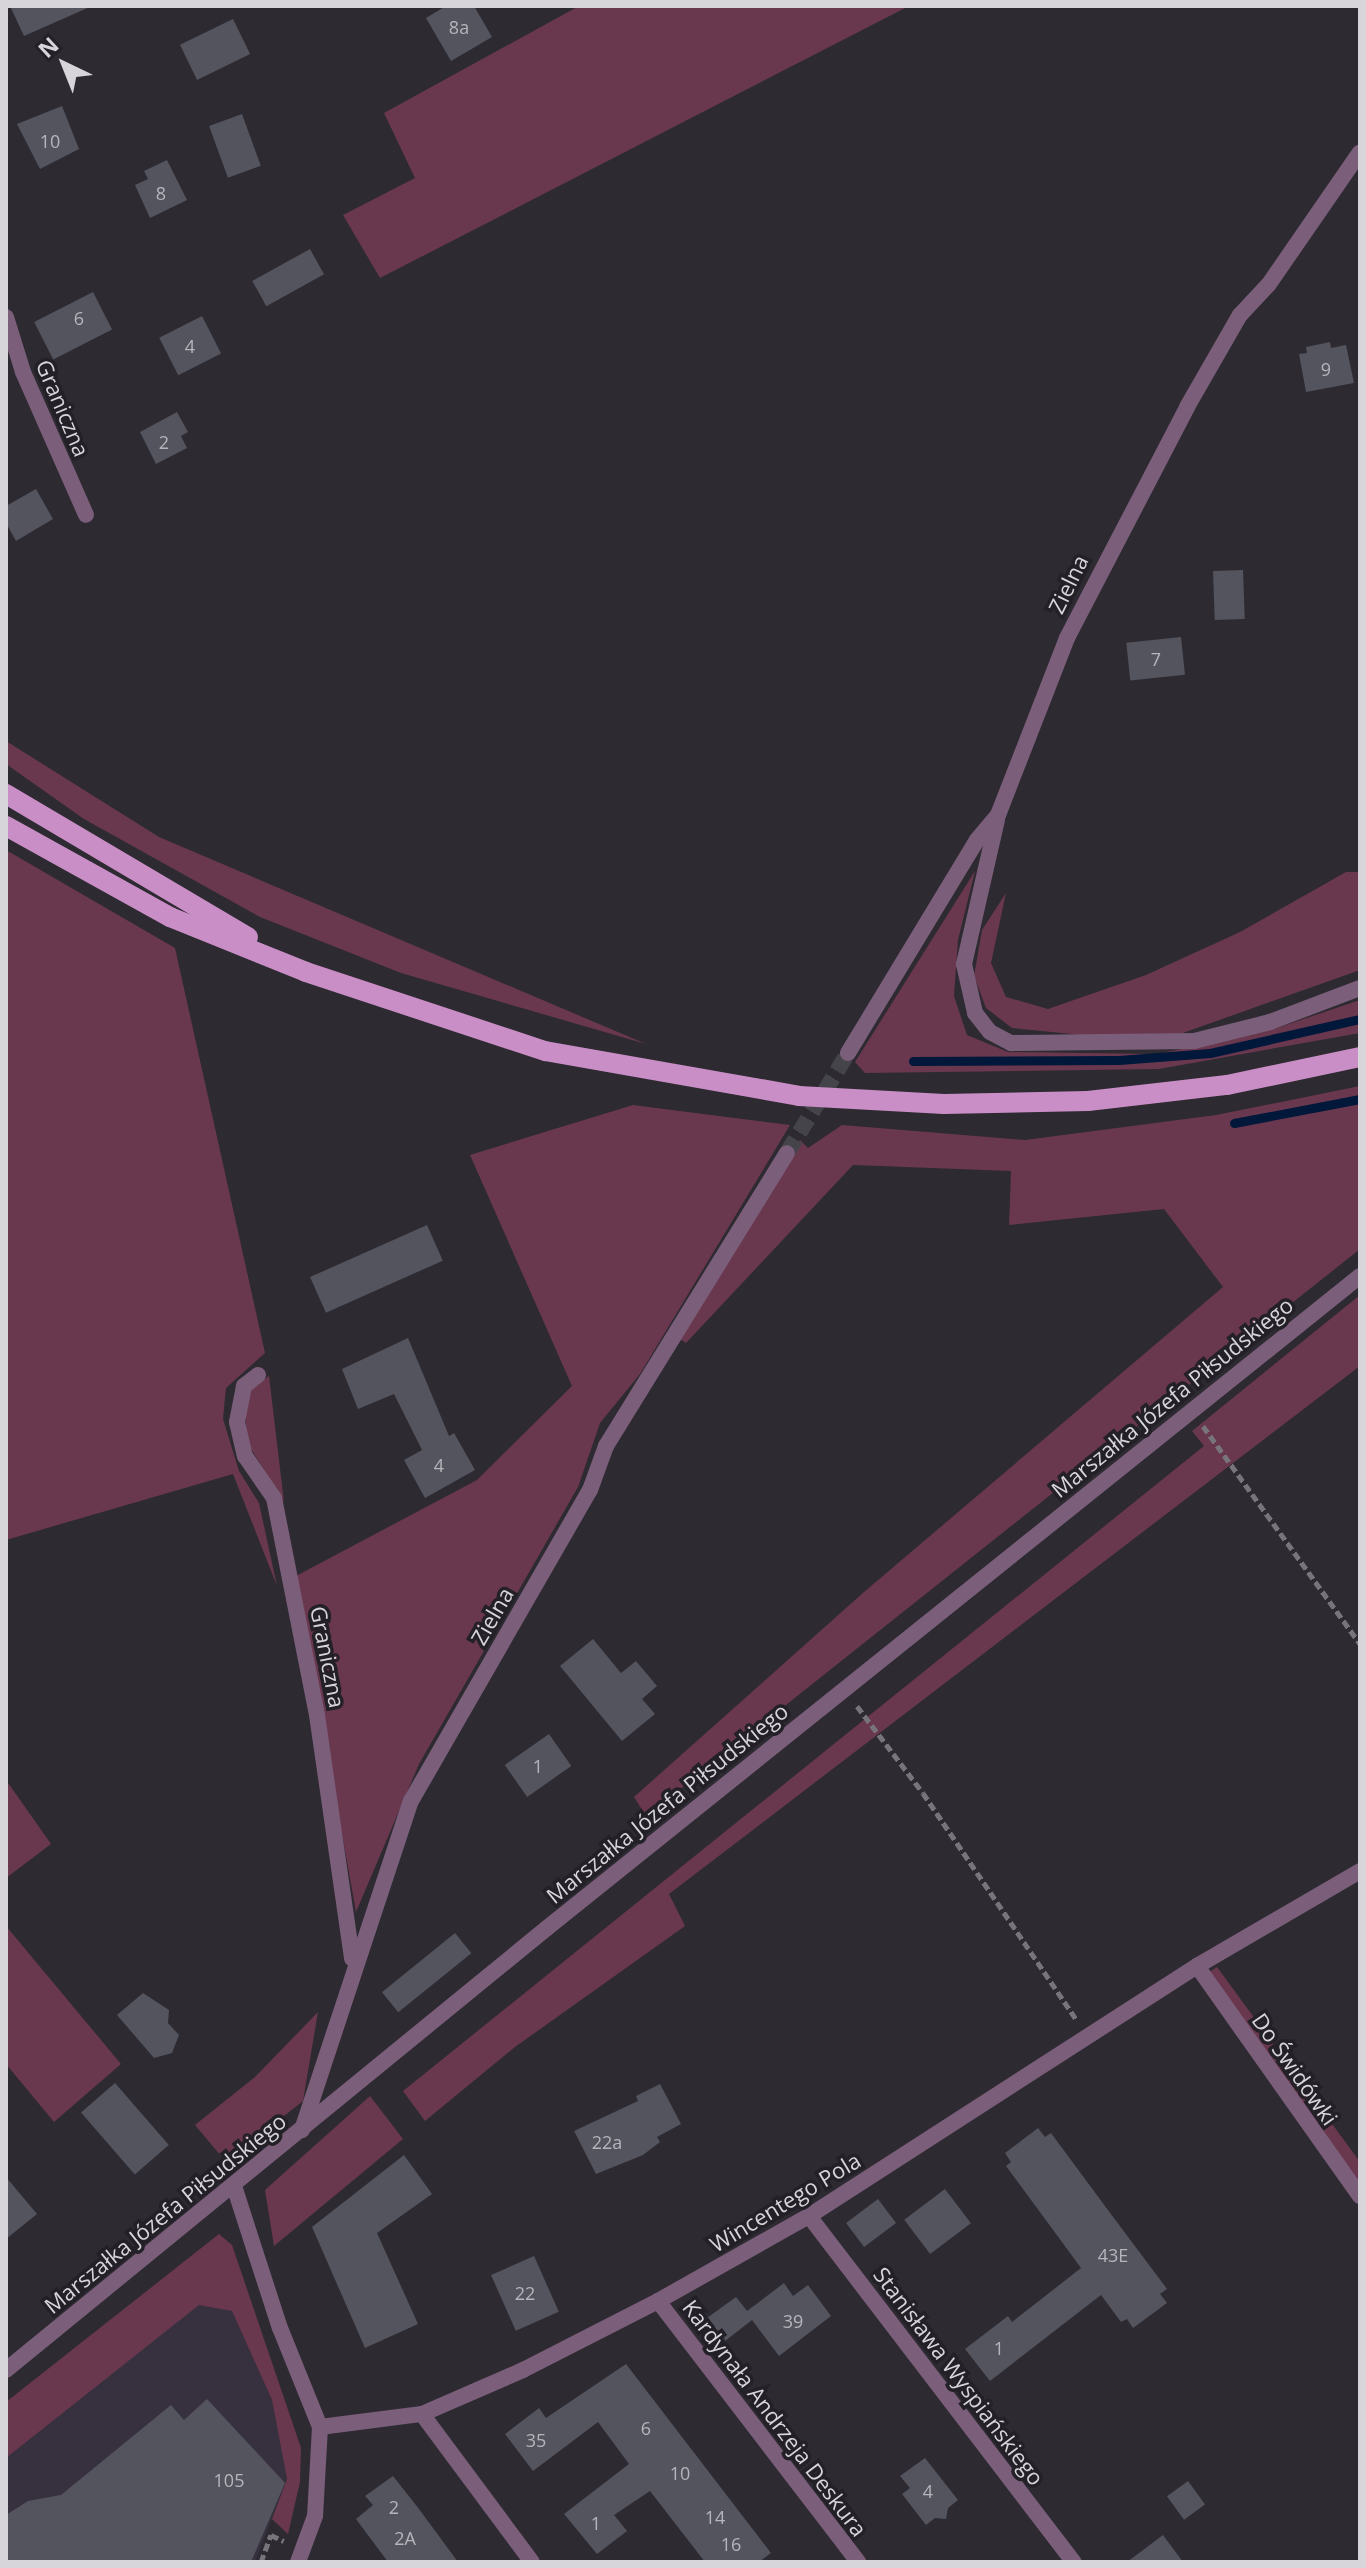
<!DOCTYPE html>
<html>
<head>
<meta charset="utf-8">
<style>
  body { margin:0 }
  #map { position:relative; width:1366px; height:2568px; overflow:hidden; background:#2d2a32; font-family:"Open Sans",sans-serif }
  div>[style] { position:absolute }
  [style*='--x'] { left:calc(var(--x)*1px); top:calc(var(--y)*1px); width:calc(var(--w)*1px); rotate:calc(var(--a)*1deg) }
  .built>* { inset:0; background:#37313f }
  .green>* { inset:0; background:#69384e }
  .stream>* { height:9px; margin:-4.5px; padding:0 4.5px; transform-origin:4.5px; border-radius:4.5px; background:#01183a }
  .building>* { inset:0; background:#53545e; transform-origin:0 0 }
  .street-tunnel>* { height:16px; margin-top:-8px; transform-origin:0; background:repeating-linear-gradient(90deg,#46444b 0 16px,transparent 0 24px) }
  .path>* { height:5px; margin-top:-2.5px; transform-origin:0; background:repeating-linear-gradient(90deg,#77757b 0 8px,transparent 0 12px) }
  .street>* { height:16px; margin:-8px; padding:0 8px; transform-origin:8px; border-radius:8px; background:#7b5e79 }
  .primary>* { height:20px; margin:-10px; padding:0 10px; transform-origin:10px; border-radius:10px; background:#ca8ec6 }
  span { translate:-50% -50%; white-space:nowrap; text-align:center; line-height:1.15; -webkit-text-stroke:7px #232028; paint-order:stroke }
  .number-label { font-size:18px; color:#b6b5bb }
  .number-label span { -webkit-text-stroke-width:0 }
  .street-label { font-size:22px; color:#d7d5da }
  .frame { position:absolute; inset:0; border:8px solid #d7d5da; pointer-events:none }
  .north { position:absolute; left:24px; top:24px; width:80px; height:80px; -webkit-text-stroke:6px #232028; paint-order:stroke; rotate:317deg; font-size:22px; font-weight:700; line-height:32px; text-align:center; color:#d7d5da }
  .north::after { content:''; display:block; margin:auto; width:28px; height:36px; background:#d7d5da; clip-path:polygon(50% 0,100% 100%,50% 72%,0 100%) }
</style>
</head>
<body>
<div id="map">
  <div class="built">
    <i style="clip-path:polygon(199px 2304px,232px 2311px,272px 2400px,287px 2479px,255px 2562px,6px 2562px,6px 2458px)"></i>
  </div>
  <div class="green">
    <i style="clip-path:polygon(579px 6px,909px 6px,380px 278px,343px 215px,415px 178px,384px 113px)"></i>
    <i style="clip-path:polygon(6px 741px,159px 837px,646px 1044px,401px 973px,260px 917px,84px 819px,6px 764px)"></i>
    <i style="clip-path:polygon(6px 850px,175px 948px,265px 1353px,226px 1388px,223px 1419px,239px 1471px,259px 1503px,277px 1586px,233px 1474px,6px 1540px)"></i>
    <i style="clip-path:polygon(975px 871px,958px 940px,954px 996px,967px 1035px,1008px 1052px,1158px 1054px,1274px 1029px,1360px 1000px,1360px 1033px,1159px 1069px,865px 1073px,855px 1062px)"></i>
    <i style="clip-path:polygon(1346px 872px,1360px 872px,1360px 970px,1180px 1034px,1102px 1037px,1012px 1028px,986px 1008px,974px 976px,982px 930px,1006px 893px,991px 963px,1006px 997px,1048px 1009px,1146px 975px,1240px 932px)"></i>
    <i style="clip-path:polygon(1360px 1086px,1360px 1249px,646px 1816px,634px 1797px,864px 1592px,1223px 1287px,1164px 1209px,1009px 1225px,1011px 1171px,853px 1165px,686px 1343px,680px 1339px,800px 1140px,808px 1148px,842px 1125px,1025px 1140px,1216px 1115px)"></i>
    <i style="clip-path:polygon(633px 1105px,790px 1125px,640px 1374px,600px 1423px,578px 1487px,419px 1764px,356px 1912px,296px 1576px,477px 1480px,572px 1386px,470px 1155px)"></i>
    <i style="clip-path:polygon(1360px 1295px,1360px 1366px,669px 1894px,685px 1926px,515px 2047px,425px 2121px,403px 2091px,1204px 1446px,1192px 1431px)"></i>
    <i style="clip-path:polygon(269px 1376px,284px 1502px,248px 1444px,245px 1414px,250px 1390px)"></i>
    <i style="clip-path:polygon(6px 1780px,51px 1844px,6px 1878px)"></i>
    <i style="clip-path:polygon(6px 1926px,121px 2064px,54px 2122px,6px 2064px)"></i>
    <i style="clip-path:polygon(1217px 1967px,1360px 2162px,1360px 2186px,1208px 1973px)"></i>
    <i style="clip-path:polygon(318px 2012px,303px 2101px,226px 2162px,195px 2125px,255px 2077px)"></i>
    <i style="clip-path:polygon(370px 2096px,403px 2139px,274px 2246px,265px 2190px)"></i>
    <i style="clip-path:polygon(219px 2234px,232px 2245px,301px 2448px,300px 2482px,288px 2534px,272px 2519px,287px 2479px,272px 2400px,232px 2311px,199px 2305px,6px 2458px,6px 2402px)"></i>
  </div>
  <div class="stream">
    <i style="--x:913;--y:1061;--w:206;--a:-0.3"></i>
    <i style="--x:1119;--y:1060;--w:91;--a:-4.4"></i>
    <i style="--x:1210;--y:1053;--w:154;--a:-12.8"></i>
    <i style="--x:1234;--y:1123;--w:128;--a:-10.8"></i>
  </div>
  <div class="building">
    <i style="clip-path:polygon(10px 6px,92px 6px,24px 36px)"></i>
    <i style="clip-path:polygon(446px 6px,474px 6px,492px 37px,451px 61px,426px 18px)"></i>
    <i style="left:233px;top:19px;width:39px;height:59px;rotate:64deg"></i>
    <i style="clip-path:polygon(62px 106px,79px 149px,40px 169px,17px 124px)"></i>
    <i style="left:242px;top:114px;width:55px;height:35px;rotate:70deg"></i>
    <i style="clip-path:polygon(167px 160px,187px 200px,150px 218px,135px 185px,148px 179px,144px 171px)"></i>
    <i style="left:310px;top:249px;width:29px;height:66px;rotate:61deg"></i>
    <i style="left:93px;top:292px;width:42px;height:66px;rotate:63deg"></i>
    <i style="left:202px;top:316px;width:42px;height:48px;rotate:63deg"></i>
    <i style="clip-path:polygon(1330px 342px,1331px 348px,1346px 345px,1354px 383px,1306px 392px,1299px 354px,1307px 353px,1306px 347px)"></i>
    <i style="clip-path:polygon(177px 412px,188px 432px,181px 436px,187px 448px,156px 464px,140px 432px)"></i>
    <i style="clip-path:polygon(36px 489px,53px 519px,16px 541px,6px 523px,6px 506px)"></i>
    <i style="left:1243px;top:570px;width:49px;height:30px;rotate:88deg"></i>
    <i style="left:1181px;top:637px;width:38px;height:55px;rotate:84deg"></i>
    <i style="left:427px;top:1225px;width:39px;height:128px;rotate:66deg"></i>
    <i style="clip-path:polygon(408px 1338px,449px 1436px,454px 1433px,475px 1470px,425px 1498px,404px 1460px,422px 1450px,394px 1394px,358px 1409px,342px 1369px)"></i>
    <i style="clip-path:polygon(593px 1639px,621px 1673px,636px 1661px,657px 1686px,642px 1699px,655px 1714px,622px 1741px,560px 1666px)"></i>
    <i style="left:549px;top:1734px;width:39px;height:54px;rotate:55deg"></i>
    <i style="left:455px;top:1933px;width:26px;height:94px;rotate:51deg"></i>
    <i style="clip-path:polygon(143px 1993px,169px 2010px,168px 2023px,179px 2035px,172px 2053px,154px 2058px,117px 2015px)"></i>
    <i style="left:115px;top:2083px;width:82px;height:45px;rotate:49deg"></i>
    <i style="clip-path:polygon(660px 2084px,681px 2124px,657px 2137px,660px 2142px,643px 2155px,596px 2174px,574px 2131px,638px 2101px,636px 2096px)"></i>
    <i style="clip-path:polygon(1038px 2128px,1045px 2137px,1051px 2133px,1102px 2202px,1167px 2289px,1160px 2294px,1167px 2303px,1133px 2328px,1127px 2319px,1121px 2322px,1101px 2295px,990px 2381px,965px 2349px,1008px 2316px,1012px 2322px,1081px 2268px,1006px 2166px,1011px 2162px,1005px 2153px)"></i>
    <i style="clip-path:polygon(404px 2155px,432px 2194px,377px 2233px,418px 2324px,365px 2348px,312px 2227px)"></i>
    <i style="clip-path:polygon(6px 2177px,37px 2214px,6px 2239px)"></i>
    <i style="left:945px;top:2189px;width:43px;height:51px;rotate:53deg"></i>
    <i style="left:878px;top:2199px;width:30px;height:40px;rotate:53deg"></i>
    <i style="left:534px;top:2256px;width:61px;height:47px;rotate:66deg"></i>
    <i style="clip-path:polygon(784px 2283px,793px 2296px,808px 2285px,831px 2316px,779px 2356px,752px 2320px,725px 2341px,707px 2318px,736px 2297px,747px 2311px)"></i>
    <i style="clip-path:polygon(626px 2364px,771px 2553px,759px 2562px,705px 2562px,650px 2491px,614px 2515px,627px 2531px,597px 2554px,564px 2514px,629px 2464px,598px 2422px,533px 2471px,505px 2434px,539px 2408px,546px 2418px)"></i>
    <i style="clip-path:polygon(207px 2399px,285px 2483px,251px 2562px,6px 2562px,6px 2515px,28px 2501px,61px 2495px,171px 2405px,184px 2420px)"></i>
    <i style="clip-path:polygon(925px 2458px,958px 2500px,948px 2508px,946px 2519px,935px 2518px,926px 2525px,902px 2494px,910px 2488px,900px 2476px)"></i>
    <i style="clip-path:polygon(393px 2476px,419px 2509px,458px 2562px,388px 2562px,356px 2519px,373px 2505px,365px 2496px)"></i>
    <i style="left:1188px;top:2481px;width:29px;height:26px;rotate:54deg"></i>
    <i style="clip-path:polygon(1163px 2535px,1183px 2562px,1127px 2562px)"></i>
  </div>
  <div class="street-tunnel">
    <i style="--x:787;--y:1153;--w:117;--a:-58.6"></i>
  </div>
  <div class="path">
    <i style="--x:1203;--y:1426;--w:269;--a:54.2"></i>
    <i style="--x:857;--y:1706;--w:109;--a:52.8"></i>
    <i style="--x:923;--y:1793;--w:273;--a:55.9"></i>
    <i style="--x:261;--y:2562;--w:29;--a:-70"></i>
    <i style="--x:271;--y:2535;--w:14;--a:25"></i>
  </div>
  <div class="street">
    <i style="--x:6;--y:317;--w:58;--a:72.8"></i>
    <i style="--x:23;--y:372;--w:156;--a:66.2"></i>
    <i style="--x:997;--y:820;--w:148;--a:102.9"></i>
    <i style="--x:964;--y:964;--w:50;--a:77.3"></i>
    <i style="--x:975;--y:1013;--w:24;--a:52"></i>
    <i style="--x:990;--y:1032;--w:24;--a:28"></i>
    <i style="--x:1011;--y:1043;--w:183;--a:-0.6"></i>
    <i style="--x:1194;--y:1041;--w:78;--a:-14"></i>
    <i style="--x:1270;--y:1022;--w:96;--a:-20.7"></i>
    <i style="--x:848;--y:1053;--w:249;--a:-58.8"></i>
    <i style="--x:977;--y:840;--w:33;--a:-50"></i>
    <i style="--x:998;--y:815;--w:190;--a:-68.7"></i>
    <i style="--x:1067;--y:638;--w:260;--a:-62.5"></i>
    <i style="--x:1187;--y:407;--w:106;--a:-60.1"></i>
    <i style="--x:1240;--y:315;--w:42;--a:-46.9"></i>
    <i style="--x:1269;--y:284;--w:160;--a:-55.4"></i>
    <i style="--x:258;--y:1375;--w:18;--a:142"></i>
    <i style="--x:244;--y:1386;--w:37;--a:101"></i>
    <i style="--x:237;--y:1422;--w:35;--a:77"></i>
    <i style="--x:245;--y:1456;--w:51;--a:55.4"></i>
    <i style="--x:274;--y:1498;--w:221;--a:78.8"></i>
    <i style="--x:317;--y:1715;--w:246;--a:81.8"></i>
    <i style="--x:1197;--y:1966;--w:282;--a:54.7"></i>
    <i style="--x:302;--y:2130;--w:347;--a:-71.7"></i>
    <i style="--x:411;--y:1801;--w:359;--a:-60.1"></i>
    <i style="--x:590;--y:1490;--w:47;--a:-70"></i>
    <i style="--x:606;--y:1446;--w:344;--a:-58.3"></i>
    <i style="--x:234;--y:2186;--w:149;--a:72.1"></i>
    <i style="--x:280;--y:2328;--w:107;--a:68"></i>
    <i style="--x:320;--y:2427;--w:89;--a:93.2"></i>
    <i style="--x:315;--y:2516;--w:49;--a:110.3"></i>
    <i style="--x:809;--y:2216;--w:436;--a:52.6"></i>
    <i style="--x:658;--y:2301;--w:329;--a:52.5"></i>
    <i style="--x:6;--y:2370;--w:699;--a:-39.25"></i>
    <i style="--x:547;--y:1928;--w:1042;--a:-38.73"></i>
    <i style="--x:422;--y:2414;--w:184;--a:53.4"></i>
    <i style="--x:320;--y:2427;--w:103;--a:-7.3"></i>
    <i style="--x:422;--y:2414;--w:110;--a:-23.5"></i>
    <i style="--x:523;--y:2370;--w:152;--a:-27.1"></i>
    <i style="--x:658;--y:2301;--w:173;--a:-29.4"></i>
    <i style="--x:809;--y:2216;--w:462;--a:-32.8"></i>
    <i style="--x:1197;--y:1966;--w:189;--a:-30.2"></i>
  </div>
  <div class="primary">
    <i style="--x:6;--y:794;--w:281;--a:30.6"></i>
    <i style="--x:6;--y:826;--w:188;--a:29"></i>
    <i style="--x:170;--y:917;--w:147;--a:22"></i>
    <i style="--x:306;--y:972;--w:252;--a:18.3"></i>
    <i style="--x:545;--y:1051;--w:258;--a:10"></i>
    <i style="--x:799;--y:1096;--w:145;--a:3.2"></i>
    <i style="--x:944;--y:1104;--w:144;--a:-1.2"></i>
    <i style="--x:1088;--y:1101;--w:140;--a:-6.6"></i>
    <i style="--x:1227;--y:1085;--w:136;--a:-11.9"></i>
  </div>
  <div class="number-label">
    <span style="left:459px;top:27px">8a</span>
    <span style="left:50px;top:141px">10</span>
    <span style="left:161px;top:193px">8</span>
    <span style="left:79px;top:318px">6</span>
    <span style="left:190px;top:346px">4</span>
    <span style="left:1326px;top:369px">9</span>
    <span style="left:164px;top:442px">2</span>
    <span style="left:1156px;top:659px">7</span>
    <span style="left:439px;top:1465px">4</span>
    <span style="left:538px;top:1766px">1</span>
    <span style="left:607px;top:2142px">22a</span>
    <span style="left:1113px;top:2255px">43E</span>
    <span style="left:525px;top:2293px">22</span>
    <span style="left:793px;top:2321px">39</span>
    <span style="left:999px;top:2348px">1</span>
    <span style="left:646px;top:2428px">6</span>
    <span style="left:536px;top:2440px">35</span>
    <span style="left:680px;top:2473px">10</span>
    <span style="left:229px;top:2480px">105</span>
    <span style="left:928px;top:2491px">4</span>
    <span style="left:394px;top:2507px">2</span>
    <span style="left:715px;top:2517px">14</span>
    <span style="left:596px;top:2523px">1</span>
    <span style="left:405px;top:2538px">2A</span>
    <span style="left:731px;top:2544px">16</span>
  </div>
  <div class="street-label">
    <span style="left:63px;top:408px;rotate:67deg">Graniczna</span>
    <span style="left:1068px;top:584px;rotate:-64deg">Zielna</span>
    <span style="left:1172px;top:1397px;rotate:-39deg">Marszałka Józefa Piłsudskiego</span>
    <span style="left:492px;top:1616px;rotate:-60deg">Zielna</span>
    <span style="left:328px;top:1657px;rotate:79deg">Graniczna</span>
    <span style="left:667px;top:1803px;rotate:-39deg">Marszałka Józefa Piłsudskiego</span>
    <span style="left:1295px;top:2069px;rotate:55deg">Do Świdówki</span>
    <span style="left:785px;top:2202px;rotate:-31deg">Wincentego Pola</span>
    <span style="left:165px;top:2213px;rotate:-39deg">Marszałka Józefa Piłsudskiego</span>
    <span style="left:959px;top:2376px;rotate:53deg">Stanisława Wyspiańskiego</span>
    <span style="left:775px;top:2418px;rotate:53deg">Kardynała Andrzeja Deskura</span>
  </div>
  <div class="frame"></div>
  <div class="north">N</div>
</div>
</body>
</html>
